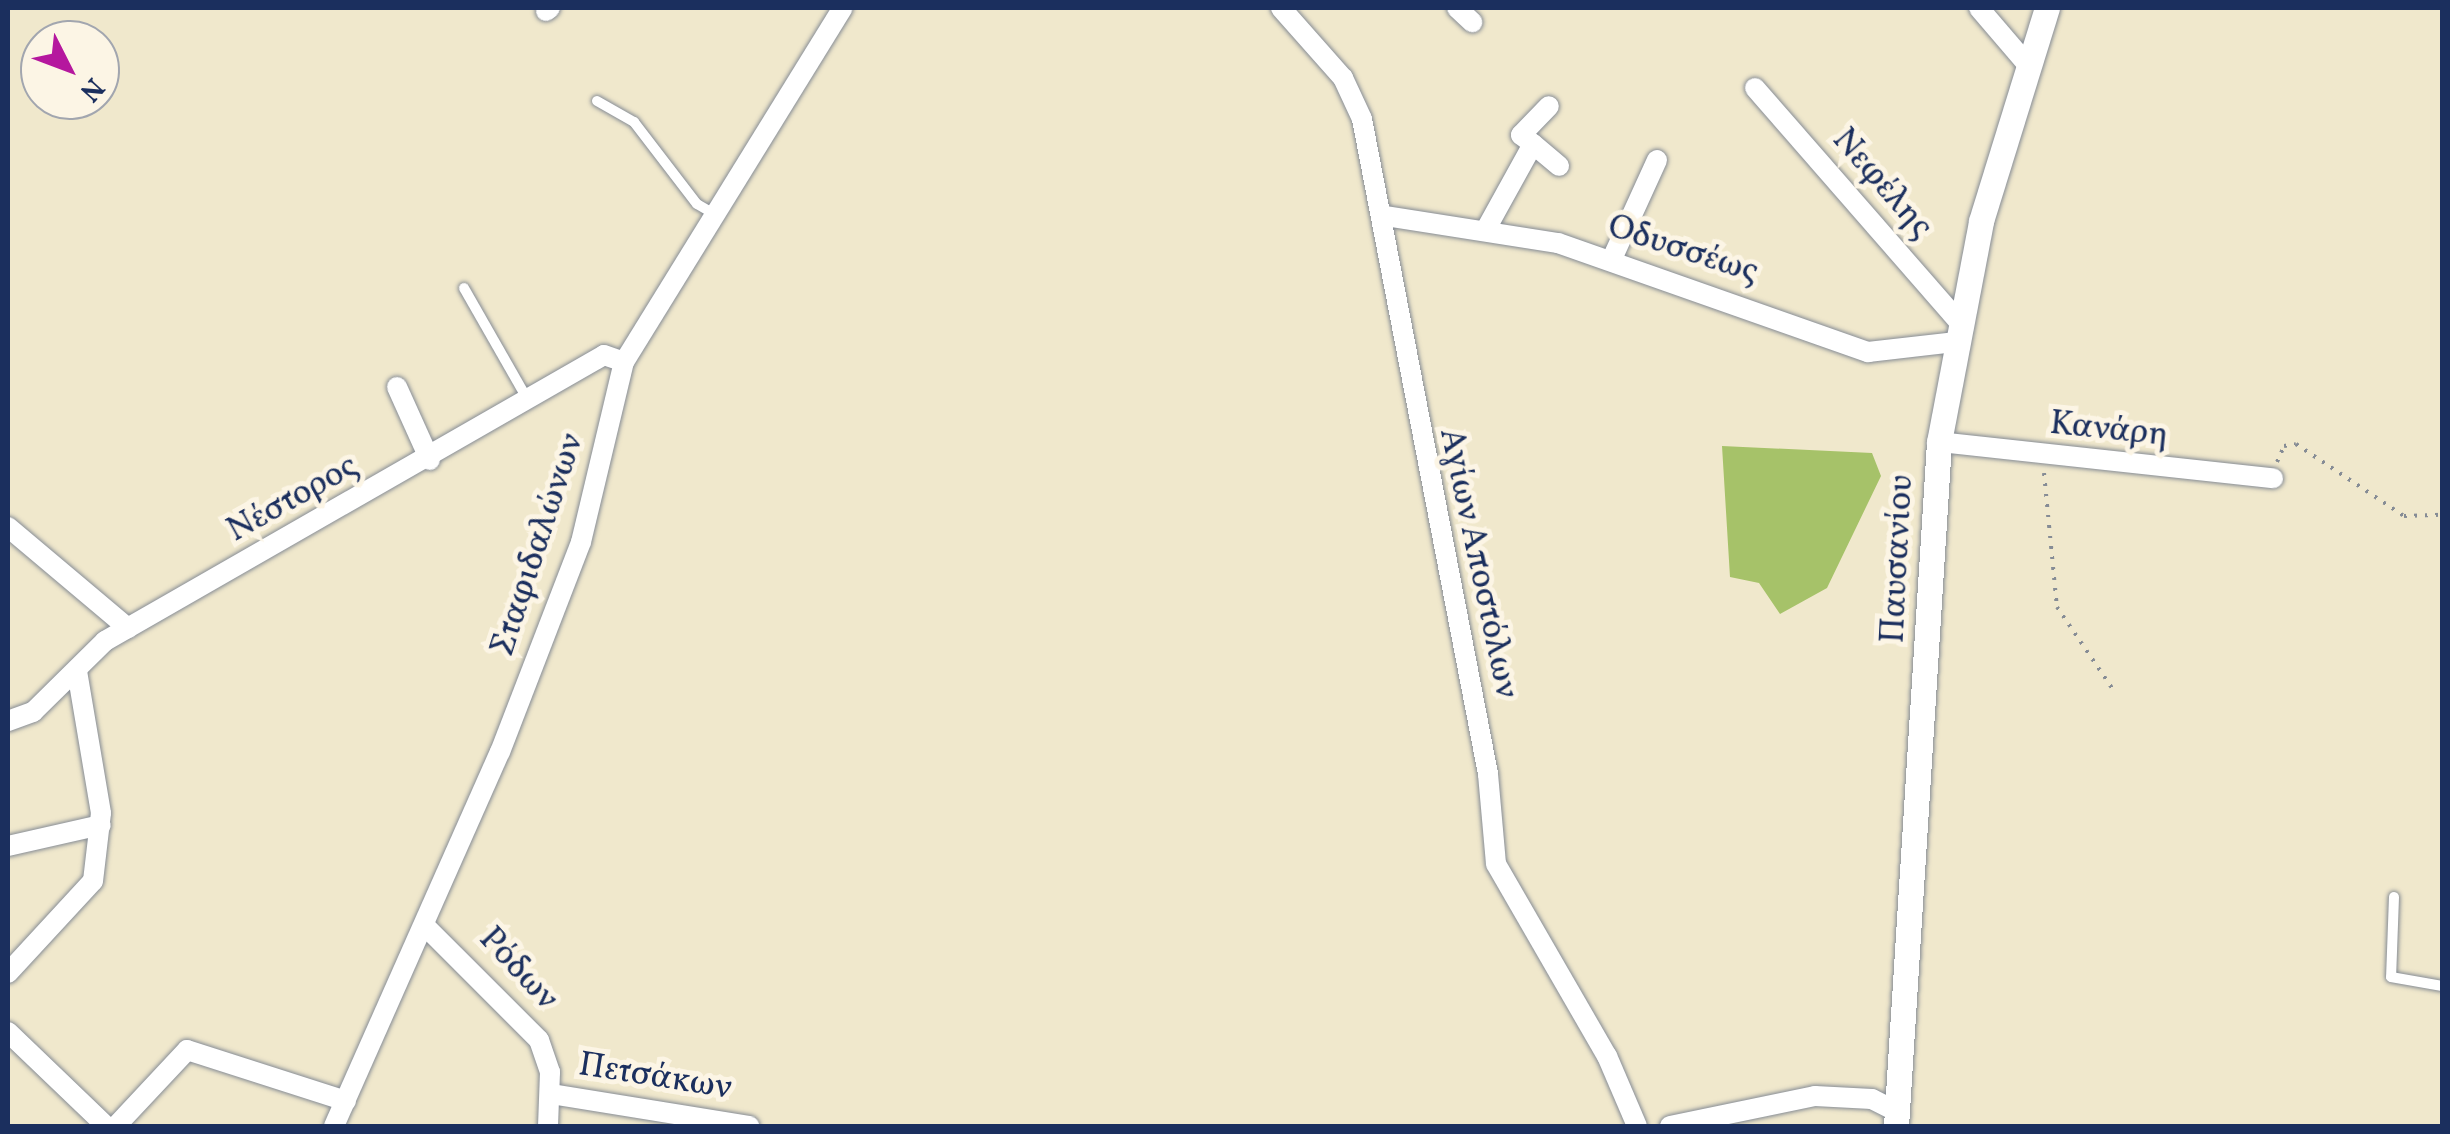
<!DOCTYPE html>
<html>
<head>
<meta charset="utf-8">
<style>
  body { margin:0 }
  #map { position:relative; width:2450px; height:1134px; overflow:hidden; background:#f0e8cc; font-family:Vollkorn,serif }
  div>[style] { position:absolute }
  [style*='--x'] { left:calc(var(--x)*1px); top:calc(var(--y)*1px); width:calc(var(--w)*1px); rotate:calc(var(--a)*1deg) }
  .green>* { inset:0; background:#a6c269 }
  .path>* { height:4px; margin-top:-2px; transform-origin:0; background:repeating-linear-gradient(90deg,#868c95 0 2.5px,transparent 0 10.5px) }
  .roads { filter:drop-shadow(0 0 2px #868c95) drop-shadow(0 0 2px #868c95) }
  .service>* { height:10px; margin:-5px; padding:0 5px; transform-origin:5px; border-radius:5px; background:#fff }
  .minor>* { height:20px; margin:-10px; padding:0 10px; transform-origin:10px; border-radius:10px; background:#fff }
  .tertiary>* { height:25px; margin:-12.5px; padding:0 12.5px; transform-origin:12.5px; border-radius:12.5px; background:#fff }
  span { translate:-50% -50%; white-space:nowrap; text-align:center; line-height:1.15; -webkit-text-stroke:10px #fcf5e5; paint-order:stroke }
  .street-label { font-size:35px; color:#1b2f5e }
  .frame { position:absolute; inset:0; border:10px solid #1b2f5e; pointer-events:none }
  .north { position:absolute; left:20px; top:20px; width:100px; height:100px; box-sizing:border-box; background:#fcf5e5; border:2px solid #a2a6af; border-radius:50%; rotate:132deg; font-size:28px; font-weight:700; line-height:40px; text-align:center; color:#1b2f5e }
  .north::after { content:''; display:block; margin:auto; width:35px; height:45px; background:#b5179e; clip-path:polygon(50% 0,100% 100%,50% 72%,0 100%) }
</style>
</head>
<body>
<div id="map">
  <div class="green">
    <i style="clip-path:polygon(1722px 446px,1872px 453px,1881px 476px,1827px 588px,1780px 614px,1759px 583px,1730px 577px)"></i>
  </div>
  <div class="path">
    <i style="--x:2277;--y:462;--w:17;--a:-66"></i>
    <i style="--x:2284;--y:446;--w:12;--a:-9"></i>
    <i style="--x:2296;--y:444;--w:130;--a:33.7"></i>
    <i style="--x:2404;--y:516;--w:38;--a:-2"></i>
    <i style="--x:2044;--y:473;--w:135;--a:84.5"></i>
    <i style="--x:2057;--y:607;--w:98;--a:55.8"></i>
  </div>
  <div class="roads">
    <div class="service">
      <i style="--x:597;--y:101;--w:43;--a:29.6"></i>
      <i style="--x:634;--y:122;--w:103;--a:52.5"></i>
      <i style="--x:697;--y:204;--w:24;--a:30"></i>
      <i style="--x:464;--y:288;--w:129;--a:60.3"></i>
      <i style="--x:2394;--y:897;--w:80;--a:92.1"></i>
      <i style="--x:2391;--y:977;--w:52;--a:10"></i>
    </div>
    <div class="minor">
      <i style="--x:1281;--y:8;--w:94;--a:48.5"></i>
      <i style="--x:1343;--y:78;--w:45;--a:65.1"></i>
      <i style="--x:1362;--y:119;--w:667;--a:79.11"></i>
      <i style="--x:1488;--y:774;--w:90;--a:84.9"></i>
      <i style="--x:1496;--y:864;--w:222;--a:60"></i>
      <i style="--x:1607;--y:1056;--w:76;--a:66.8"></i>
      <i style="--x:1457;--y:8;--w:21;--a:43"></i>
      <i style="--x:1979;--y:8;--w:72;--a:49.5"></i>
      <i style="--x:546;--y:11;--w:5;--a:-37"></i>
      <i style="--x:1755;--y:88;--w:312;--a:48.9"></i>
      <i style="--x:1533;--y:144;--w:15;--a:-143"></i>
      <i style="--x:1521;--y:135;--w:40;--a:-46"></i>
      <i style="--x:1385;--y:216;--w:175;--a:8.9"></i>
      <i style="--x:1558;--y:243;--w:329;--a:19.4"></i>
      <i style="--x:1868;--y:352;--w:89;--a:-6.5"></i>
      <i style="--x:1485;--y:231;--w:99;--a:-61.1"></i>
      <i style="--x:1533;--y:144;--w:34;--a:40"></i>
      <i style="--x:1611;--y:261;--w:111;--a:-65.5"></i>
      <i style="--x:397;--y:387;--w:80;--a:65.7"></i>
      <i style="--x:1939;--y:442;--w:336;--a:6.2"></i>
      <i style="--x:8;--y:527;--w:157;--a:40.1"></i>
      <i style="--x:8;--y:721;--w:27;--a:-20"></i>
      <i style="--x:33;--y:712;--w:101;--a:-44.6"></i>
      <i style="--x:105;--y:641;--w:575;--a:-29.82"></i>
      <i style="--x:604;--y:355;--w:21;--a:19"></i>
      <i style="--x:8;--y:846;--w:95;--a:-12.7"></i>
      <i style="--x:425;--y:926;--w:161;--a:45"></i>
      <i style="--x:539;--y:1040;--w:34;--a:71"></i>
      <i style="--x:550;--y:1072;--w:54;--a:92.1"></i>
      <i style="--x:8;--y:973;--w:125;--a:-47.3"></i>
      <i style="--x:93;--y:881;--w:68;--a:-83.3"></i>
      <i style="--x:101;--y:813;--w:144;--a:-99.6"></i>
      <i style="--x:8;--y:1032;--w:136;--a:43.8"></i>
      <i style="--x:551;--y:1094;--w:201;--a:9.2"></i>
      <i style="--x:116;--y:1126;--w:104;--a:-46.9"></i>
      <i style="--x:187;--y:1050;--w:167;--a:17.8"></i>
      <i style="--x:334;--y:1126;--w:409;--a:-66.1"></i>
      <i style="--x:500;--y:752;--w:225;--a:-68.9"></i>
      <i style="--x:581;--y:542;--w:185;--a:-76.6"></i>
      <i style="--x:624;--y:362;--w:416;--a:-58.3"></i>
      <i style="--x:1670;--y:1126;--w:148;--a:-11.7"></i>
      <i style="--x:1815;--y:1096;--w:57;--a:3"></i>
      <i style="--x:1872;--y:1099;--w:29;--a:27"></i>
    </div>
    <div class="tertiary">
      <i style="--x:1896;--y:1126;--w:685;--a:-86.4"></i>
      <i style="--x:1939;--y:442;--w:225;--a:-79.2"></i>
      <i style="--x:1981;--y:221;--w:223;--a:-72.8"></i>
    </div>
  </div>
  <div class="street-label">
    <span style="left:1882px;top:184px;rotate:49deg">Νεφέλης</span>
    <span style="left:1683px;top:250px;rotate:18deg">Οδυσσέως</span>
    <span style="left:2109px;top:430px;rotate:6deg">Κανάρη</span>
    <span style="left:293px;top:499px;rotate:-29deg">Νέστορος</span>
    <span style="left:538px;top:545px;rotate:-72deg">Σταφιδαλώνων</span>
    <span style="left:1898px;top:559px;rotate:-87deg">Παυσανίου</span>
    <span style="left:1478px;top:563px;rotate:78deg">Αγίων Αποστόλων</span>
    <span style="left:518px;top:969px;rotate:47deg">Ρόδων</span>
    <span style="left:655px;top:1077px;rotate:9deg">Πετσάκων</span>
  </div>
  <div class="frame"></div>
  <div class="north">N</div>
</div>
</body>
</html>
